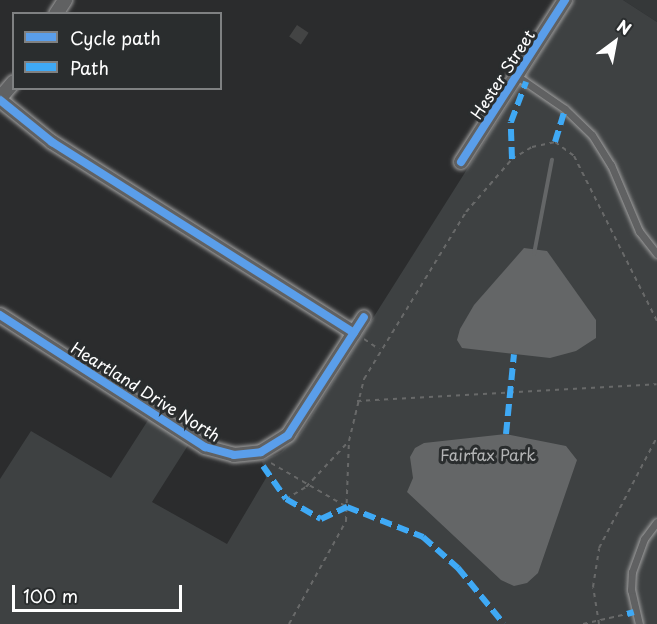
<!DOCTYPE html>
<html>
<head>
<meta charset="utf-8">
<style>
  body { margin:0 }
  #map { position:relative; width:657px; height:624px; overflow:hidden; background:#2b2c2d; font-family:"Playpen Sans",sans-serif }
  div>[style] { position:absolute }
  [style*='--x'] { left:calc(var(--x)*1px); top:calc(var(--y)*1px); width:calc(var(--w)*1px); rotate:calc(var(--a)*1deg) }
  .built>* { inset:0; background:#353839 }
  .green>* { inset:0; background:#3e4142 }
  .water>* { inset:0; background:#646667 }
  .stream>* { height:4px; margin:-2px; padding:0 2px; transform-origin:2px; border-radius:2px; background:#646667 }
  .building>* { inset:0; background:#434444; transform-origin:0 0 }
  .path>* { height:2px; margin-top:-1px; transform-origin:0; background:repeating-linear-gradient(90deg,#686969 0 4.5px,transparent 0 9px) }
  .roads { filter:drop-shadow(0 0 2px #a0a0a0) drop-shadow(0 0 2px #a0a0a0) }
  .service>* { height:7px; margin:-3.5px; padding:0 3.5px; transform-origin:3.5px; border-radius:3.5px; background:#606162 }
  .minor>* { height:14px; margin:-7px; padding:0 7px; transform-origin:7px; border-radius:7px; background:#606162 }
  .quiet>* { height:6px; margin-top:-3px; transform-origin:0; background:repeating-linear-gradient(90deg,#3fa9f5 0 12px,transparent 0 18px) }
  .cycleway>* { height:8px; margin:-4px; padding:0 4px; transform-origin:4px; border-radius:4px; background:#5a9eea }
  span { translate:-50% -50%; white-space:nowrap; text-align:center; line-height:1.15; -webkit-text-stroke:6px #2a2d2e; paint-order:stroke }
  .street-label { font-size:16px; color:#fff }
  .park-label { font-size:16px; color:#b3b4b5 }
  .legend { position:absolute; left:12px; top:12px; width:210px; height:78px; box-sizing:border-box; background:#2a2d2e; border:2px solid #7f8182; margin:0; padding:8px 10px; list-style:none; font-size:18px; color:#fff }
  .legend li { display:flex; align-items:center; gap:12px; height:30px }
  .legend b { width:30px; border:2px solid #7f8182 }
  .north { position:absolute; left:585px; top:12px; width:60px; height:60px; -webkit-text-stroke:4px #2a2d2e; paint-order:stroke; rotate:32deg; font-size:16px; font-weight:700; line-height:24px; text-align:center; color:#fff }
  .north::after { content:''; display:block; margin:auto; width:21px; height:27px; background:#fff; clip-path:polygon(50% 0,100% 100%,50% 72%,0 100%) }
  .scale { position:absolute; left:12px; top:585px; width:170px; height:27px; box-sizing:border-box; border:3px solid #fff; border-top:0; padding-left:8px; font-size:18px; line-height:21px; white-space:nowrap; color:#fff; -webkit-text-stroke:4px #2a2d2e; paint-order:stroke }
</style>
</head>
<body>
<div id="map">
  <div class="built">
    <i style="clip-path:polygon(623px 0,657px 0,657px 22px)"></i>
  </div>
  <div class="green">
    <i style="clip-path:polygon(574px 0,623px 0,657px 22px,657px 624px,0 624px,0 479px,31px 431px,111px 478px,152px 414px,192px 439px,152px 502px,227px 544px,266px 478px,262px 461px,281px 452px,301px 432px)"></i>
  </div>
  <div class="water">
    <i style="clip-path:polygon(524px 248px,547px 251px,596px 320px,596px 338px,576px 351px,550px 358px,462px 348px,457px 340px,460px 329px,474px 305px)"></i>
    <i style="clip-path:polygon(506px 434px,566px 446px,577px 460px,538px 573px,527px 583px,514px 586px,501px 580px,407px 492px,413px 478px,410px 457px,415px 448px,424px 443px)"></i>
  </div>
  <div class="stream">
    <i style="--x:534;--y:254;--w:96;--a:-79.2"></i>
  </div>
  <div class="building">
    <i style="left:297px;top:25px;width:14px;height:14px;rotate:34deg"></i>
  </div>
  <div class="path">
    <i style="--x:364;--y:339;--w:18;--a:34"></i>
    <i style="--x:357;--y:401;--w:300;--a:-3.2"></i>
    <i style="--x:271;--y:463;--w:88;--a:30.1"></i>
    <i style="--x:286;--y:499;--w:23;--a:-31"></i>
    <i style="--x:306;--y:487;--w:63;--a:-46.9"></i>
    <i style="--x:289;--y:624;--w:118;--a:-61"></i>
    <i style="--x:346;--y:521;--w:80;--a:-87.9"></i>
    <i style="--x:349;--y:441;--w:64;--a:-76.4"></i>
    <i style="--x:364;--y:379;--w:196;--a:-58.6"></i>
    <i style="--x:466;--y:212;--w:70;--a:-49"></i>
    <i style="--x:512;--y:159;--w:23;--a:-31"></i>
    <i style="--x:532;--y:147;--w:24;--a:-12"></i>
    <i style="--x:555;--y:142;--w:24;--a:36"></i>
    <i style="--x:574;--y:156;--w:185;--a:63.3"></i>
    <i style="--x:583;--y:624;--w:45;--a:-12.8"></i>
    <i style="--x:599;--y:624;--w:37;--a:-99"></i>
    <i style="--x:593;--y:587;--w:39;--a:-81"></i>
    <i style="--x:599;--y:548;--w:125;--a:-62.4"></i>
  </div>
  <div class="roads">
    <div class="service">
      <i style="--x:517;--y:76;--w:58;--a:34.5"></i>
      <i style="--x:565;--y:109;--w:37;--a:44"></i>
      <i style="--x:592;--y:135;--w:36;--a:58"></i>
      <i style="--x:611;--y:165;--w:72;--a:67"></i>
      <i style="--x:639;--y:231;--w:29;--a:52"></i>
      <i style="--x:639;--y:624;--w:35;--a:-103"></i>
      <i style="--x:631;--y:590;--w:18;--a:-87"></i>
      <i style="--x:632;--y:572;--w:35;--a:-70"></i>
      <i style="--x:644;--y:539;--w:21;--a:-53"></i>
    </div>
    <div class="minor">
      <i style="--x:56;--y:14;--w:17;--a:-57"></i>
      <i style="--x:0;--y:98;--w:21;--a:-49"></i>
      <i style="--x:0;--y:100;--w:67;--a:38.9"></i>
      <i style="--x:52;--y:142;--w:357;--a:32.3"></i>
      <i style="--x:461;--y:162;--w:193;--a:-57.3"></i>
      <i style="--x:0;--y:315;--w:244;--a:32.8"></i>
      <i style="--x:205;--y:447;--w:30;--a:15"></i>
      <i style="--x:234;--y:455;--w:27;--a:-6"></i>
      <i style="--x:261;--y:452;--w:32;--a:-32"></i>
      <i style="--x:288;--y:435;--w:140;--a:-57.2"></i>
    </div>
  </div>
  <div class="quiet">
    <i style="--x:555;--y:142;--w:34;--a:-73"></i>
    <i style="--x:512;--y:159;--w:37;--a:-92"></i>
    <i style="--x:511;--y:122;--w:43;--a:-69.4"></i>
    <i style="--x:506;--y:434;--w:80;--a:-84.3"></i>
    <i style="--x:263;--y:466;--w:40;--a:55.1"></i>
    <i style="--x:286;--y:499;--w:40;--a:29.7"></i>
    <i style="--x:321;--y:519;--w:29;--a:-25"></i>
    <i style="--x:347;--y:507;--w:82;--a:21.5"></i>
    <i style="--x:423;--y:537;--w:47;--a:41.5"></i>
    <i style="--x:458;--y:568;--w:72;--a:50.6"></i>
    <i style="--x:627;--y:614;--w:7;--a:-16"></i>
  </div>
  <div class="cycleway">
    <i style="--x:0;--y:100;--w:67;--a:38.9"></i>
    <i style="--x:52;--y:142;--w:357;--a:32.3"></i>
    <i style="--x:461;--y:162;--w:193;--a:-57.3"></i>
    <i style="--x:0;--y:315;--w:244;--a:32.8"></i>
    <i style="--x:205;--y:447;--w:30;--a:15"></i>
    <i style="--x:234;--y:455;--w:27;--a:-6"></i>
    <i style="--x:261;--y:452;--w:32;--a:-32"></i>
    <i style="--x:288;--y:435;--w:140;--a:-57.2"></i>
  </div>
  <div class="street-label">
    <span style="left:502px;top:74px;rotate:-57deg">Hester Street</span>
    <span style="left:146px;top:391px;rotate:32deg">Heartland Drive North</span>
  </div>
  <div class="park-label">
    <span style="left:488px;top:454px">Fairfax Park</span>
  </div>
  <ul class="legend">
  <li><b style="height:8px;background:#5a9eea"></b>Cycle path</li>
  <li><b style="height:8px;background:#3fa9f5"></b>Path</li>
  </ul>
  <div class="north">N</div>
  <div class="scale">100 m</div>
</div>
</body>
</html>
